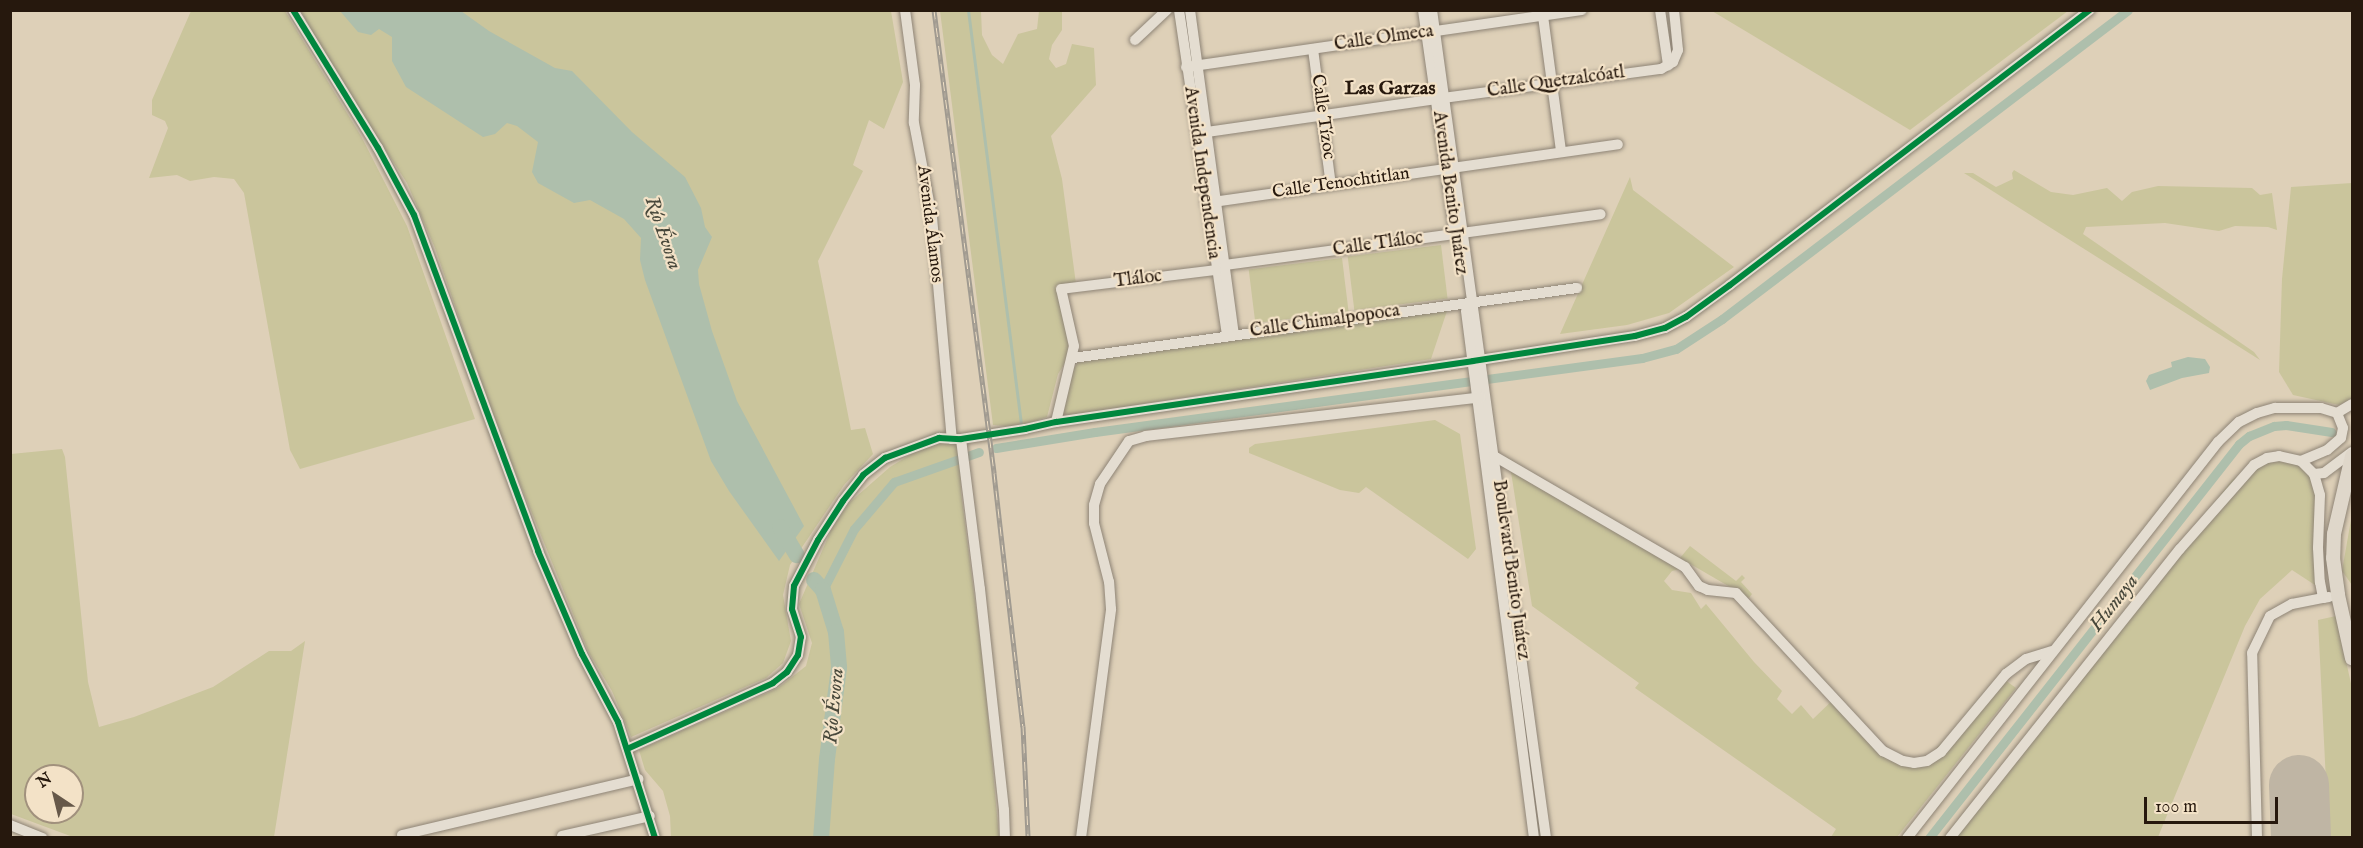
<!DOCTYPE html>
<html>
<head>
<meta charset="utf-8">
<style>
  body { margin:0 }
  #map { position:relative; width:2363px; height:848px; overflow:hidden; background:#ded0b8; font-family:"IM FELL English",serif }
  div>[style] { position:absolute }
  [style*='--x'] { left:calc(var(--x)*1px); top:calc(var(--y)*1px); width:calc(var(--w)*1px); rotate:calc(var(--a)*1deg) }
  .green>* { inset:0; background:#cac59c; transform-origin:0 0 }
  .water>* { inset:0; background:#aebfac }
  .stream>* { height:3px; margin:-1.5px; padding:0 1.5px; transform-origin:1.5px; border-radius:1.5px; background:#aebfac }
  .canal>* { height:9px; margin:-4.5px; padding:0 4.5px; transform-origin:4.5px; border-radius:4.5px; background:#aebfac }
  .river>* { height:16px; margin:-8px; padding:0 8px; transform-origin:8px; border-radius:8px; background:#aebfac }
  .runway>* { height:60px; margin:-30px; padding:0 30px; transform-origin:30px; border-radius:30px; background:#bfb5a4 }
  .roads { filter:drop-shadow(0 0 2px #8e8476) drop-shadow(0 0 2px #8e8476) }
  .minor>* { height:10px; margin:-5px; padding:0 5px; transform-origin:5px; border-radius:5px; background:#e4ddd1 }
  .major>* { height:14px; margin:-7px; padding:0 7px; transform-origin:7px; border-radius:7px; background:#dfd7ca }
  .rail>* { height:5px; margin-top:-2.5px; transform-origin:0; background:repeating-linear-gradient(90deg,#f3e2c7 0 9px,#a09a90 0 18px); box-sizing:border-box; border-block:2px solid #a09a90 }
  .cycleway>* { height:6px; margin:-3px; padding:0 3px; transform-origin:3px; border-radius:3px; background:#00873e }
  span { translate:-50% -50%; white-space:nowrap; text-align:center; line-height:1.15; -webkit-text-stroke:4.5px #f3e2c7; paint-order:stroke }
  .street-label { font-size:18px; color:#26180d }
  .neighbourhood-label { font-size:20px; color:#26180d; font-weight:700 }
  .water-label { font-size:20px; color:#48483b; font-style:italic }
  .frame { position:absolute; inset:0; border:12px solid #26180d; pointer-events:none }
  .north { position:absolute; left:24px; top:764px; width:60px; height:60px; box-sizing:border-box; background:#f3e2c7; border:2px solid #a1917d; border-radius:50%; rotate:325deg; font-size:16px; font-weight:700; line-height:24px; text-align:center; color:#26180d }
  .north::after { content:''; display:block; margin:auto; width:21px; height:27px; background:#665849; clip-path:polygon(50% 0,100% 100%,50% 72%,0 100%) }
  .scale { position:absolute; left:2144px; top:797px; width:134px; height:27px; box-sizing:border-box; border:3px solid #26180d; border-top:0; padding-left:8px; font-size:18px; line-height:21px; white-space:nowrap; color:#26180d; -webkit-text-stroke:4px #f3e2c7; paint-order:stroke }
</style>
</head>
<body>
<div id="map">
  <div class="green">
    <i style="clip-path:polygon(191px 11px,285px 11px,361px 136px,407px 226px,475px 419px,300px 469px,290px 450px,244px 193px,234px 179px,214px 177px,190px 181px,177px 175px,149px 178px,168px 128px,165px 121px,152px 115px,152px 100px)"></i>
    <i style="clip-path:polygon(301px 11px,891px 11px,903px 82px,884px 129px,869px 120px,853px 165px,863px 171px,818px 261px,851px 430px,865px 428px,873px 454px,844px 485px,790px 565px,783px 595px,791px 641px,783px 663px,766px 678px,631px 737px,612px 691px,589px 653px,496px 425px,435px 248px,407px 183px,329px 63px)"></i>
    <i style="clip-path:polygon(940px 11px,981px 11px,982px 35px,992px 55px,1003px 64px,1018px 34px,1037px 29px,1039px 11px,1062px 11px,1062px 30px,1052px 45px,1049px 59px,1056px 68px,1066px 64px,1072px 44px,1094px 48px,1096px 85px,1051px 136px,1062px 179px,1076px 284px,1058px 286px,1070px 355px,1058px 374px,1047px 417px,1015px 427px,993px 425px)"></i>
    <i style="clip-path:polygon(1712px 11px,2068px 11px,1910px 130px)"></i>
    <i style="clip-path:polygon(2014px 170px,2051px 192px,2073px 195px,2107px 188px,2122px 201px,2132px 192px,2158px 186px,2252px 188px,2260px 195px,2272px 193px,2277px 230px,2268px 227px,2235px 226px,2219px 231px,2165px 223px,2086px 227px,2083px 234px,2254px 352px,2260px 360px,1964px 173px,1973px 173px,1996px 187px,2013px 179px,2012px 173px)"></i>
    <i style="clip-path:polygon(1630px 177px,1633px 190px,1734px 267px,1669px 313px,1627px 325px,1560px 334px)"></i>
    <i style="clip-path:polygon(2352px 183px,2352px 399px,2339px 405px,2293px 395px,2279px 372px,2282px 279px,2291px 187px)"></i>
    <i style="left:1441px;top:245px;width:54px;height:94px;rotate:83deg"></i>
    <i style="left:1342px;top:258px;width:54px;height:94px;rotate:83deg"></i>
    <i style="clip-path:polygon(1448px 308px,1431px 359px,1058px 417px,1066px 381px,1078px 362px)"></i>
    <i style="clip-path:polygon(1435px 420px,1460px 434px,1476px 549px,1468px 559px,1366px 487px,1359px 493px,1340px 490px,1249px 453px,1249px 448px,1255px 444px)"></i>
    <i style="clip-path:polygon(941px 443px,956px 443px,960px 465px,961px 492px,984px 672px,999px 837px,671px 837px,670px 816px,663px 791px,645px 770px,639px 750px,778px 688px,806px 666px,812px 643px,799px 604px,832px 528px,849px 503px,890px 467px,918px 450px)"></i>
    <i style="clip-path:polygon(evenodd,62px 449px,65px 457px,88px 682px,99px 727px,134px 717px,213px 687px,269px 651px,291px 651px,305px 641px,274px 837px,73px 837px,11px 814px,11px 454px,62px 449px,36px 776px,72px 776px,72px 812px,36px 812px,36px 776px)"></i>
    <i style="clip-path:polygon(2287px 456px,2321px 485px,2321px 589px,2292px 570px,2260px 599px,2245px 626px,2158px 837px,1951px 838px,2232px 480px,2261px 459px)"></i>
    <i style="clip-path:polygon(1511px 472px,1683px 568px,1672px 571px,1664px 581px,1672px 590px,1691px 593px,1701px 609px,1706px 604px,1754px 662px,1782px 691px,1777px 699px,1792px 714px,1801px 705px,1813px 719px,1837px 696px,1882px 748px,1901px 761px,1922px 762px,2005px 680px,2016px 688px,1897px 837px,1831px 837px,1836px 829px,1635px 688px,1639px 683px,1532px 606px)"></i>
    <i style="clip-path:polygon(2352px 514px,2352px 585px,2342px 571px)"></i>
    <i style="clip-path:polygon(1690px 546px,1736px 581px,1742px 575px,1745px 578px,1741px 582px,1752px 594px,1749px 598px,1680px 558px)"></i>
    <i style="clip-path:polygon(2336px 616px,2352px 688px,2352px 837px,2311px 837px,2309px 784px,2326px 782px,2318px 620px)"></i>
  </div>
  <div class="water">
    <i style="clip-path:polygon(340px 11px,461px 11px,489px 31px,555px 68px,572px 71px,632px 132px,685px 177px,701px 208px,705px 227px,712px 237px,698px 270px,699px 284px,712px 331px,737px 401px,804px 526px,779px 561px,729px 491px,711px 461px,645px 280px,640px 260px,641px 238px,624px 219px,590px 200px,574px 203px,538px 183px,532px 172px,538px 142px,517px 126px,507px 123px,495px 134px,483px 137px,406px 87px,392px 61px,392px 37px,379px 29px,371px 35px,358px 32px)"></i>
    <i style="clip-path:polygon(2188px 357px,2205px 359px,2210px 367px,2209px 373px,2182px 378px,2150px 390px,2146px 381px,2149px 375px,2172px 367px,2171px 362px)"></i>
  </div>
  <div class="stream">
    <i style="--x:968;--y:10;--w:419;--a:82.7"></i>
  </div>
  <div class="canal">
    <i style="--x:996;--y:448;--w:100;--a:-9.2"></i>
    <i style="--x:1095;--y:432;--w:552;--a:-7.7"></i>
    <i style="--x:1642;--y:358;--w:35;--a:-15"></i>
    <i style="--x:1676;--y:349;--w:55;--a:-33.1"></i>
    <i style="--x:1722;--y:319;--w:510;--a:-37.27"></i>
    <i style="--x:823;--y:590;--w:68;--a:-63.1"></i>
    <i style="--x:854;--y:529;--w:62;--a:-49.6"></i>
    <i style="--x:894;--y:482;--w:90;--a:-19.4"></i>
    <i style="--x:1929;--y:838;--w:501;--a:-51.8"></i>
    <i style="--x:2239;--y:444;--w:13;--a:-39"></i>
    <i style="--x:2249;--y:436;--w:27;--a:-22"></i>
    <i style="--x:2274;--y:426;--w:12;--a:-5"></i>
    <i style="--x:2286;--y:425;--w:46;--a:8.8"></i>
  </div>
  <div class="river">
    <i style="--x:780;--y:527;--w:33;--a:59"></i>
    <i style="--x:814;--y:580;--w:13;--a:48"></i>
    <i style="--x:823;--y:590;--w:44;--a:72.8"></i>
    <i style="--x:836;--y:632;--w:36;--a:85"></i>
    <i style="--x:839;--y:668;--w:92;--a:97.5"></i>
    <i style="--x:827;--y:759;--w:79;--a:94.3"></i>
  </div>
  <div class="runway">
    <i style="--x:2299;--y:785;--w:53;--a:87.8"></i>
  </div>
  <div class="roads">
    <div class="minor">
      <i style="--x:293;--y:10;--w:162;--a:58.4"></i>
      <i style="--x:378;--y:148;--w:76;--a:61.8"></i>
      <i style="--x:414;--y:215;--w:358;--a:69.7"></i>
      <i style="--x:538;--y:551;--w:112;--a:66.9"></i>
      <i style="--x:582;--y:654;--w:77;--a:62.1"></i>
      <i style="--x:618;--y:722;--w:122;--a:72.3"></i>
      <i style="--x:905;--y:10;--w:76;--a:82.4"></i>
      <i style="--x:915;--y:85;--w:38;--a:92"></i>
      <i style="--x:914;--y:123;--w:96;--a:79.2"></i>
      <i style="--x:932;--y:217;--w:223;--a:84.9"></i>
      <i style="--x:1179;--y:10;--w:330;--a:81.6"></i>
      <i style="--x:1190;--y:10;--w:328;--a:82.3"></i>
      <i style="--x:1423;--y:10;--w:220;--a:81.9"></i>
      <i style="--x:1432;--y:10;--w:836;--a:82.16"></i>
      <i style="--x:1660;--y:10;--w:56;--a:81.7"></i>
      <i style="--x:1543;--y:16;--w:136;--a:82.4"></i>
      <i style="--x:1135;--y:40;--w:44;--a:-43.2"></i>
      <i style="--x:1313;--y:49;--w:137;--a:82.5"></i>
      <i style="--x:1186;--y:67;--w:400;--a:-8.2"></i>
      <i style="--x:1443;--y:98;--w:220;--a:-7.6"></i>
      <i style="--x:1661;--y:69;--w:14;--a:-30"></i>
      <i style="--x:1673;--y:62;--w:13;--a:-67"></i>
      <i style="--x:1678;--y:50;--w:40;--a:-95.7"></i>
      <i style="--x:1207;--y:132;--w:230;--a:-8.2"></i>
      <i style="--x:1206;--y:203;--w:416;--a:-8.1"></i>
      <i style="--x:1225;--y:265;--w:379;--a:-7.7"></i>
      <i style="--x:1466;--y:311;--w:531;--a:82.65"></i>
      <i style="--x:1073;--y:358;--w:509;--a:-7.91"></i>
      <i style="--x:2337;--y:413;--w:17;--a:-31"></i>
      <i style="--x:1056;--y:422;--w:78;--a:-76.7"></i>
      <i style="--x:1074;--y:346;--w:58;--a:-102.8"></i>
      <i style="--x:1061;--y:289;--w:156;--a:-7"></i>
      <i style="--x:961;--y:439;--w:151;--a:82.8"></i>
      <i style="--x:980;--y:589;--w:222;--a:83.8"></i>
      <i style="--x:1004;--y:810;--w:28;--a:88"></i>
      <i style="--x:1494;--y:456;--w:221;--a:30.2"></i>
      <i style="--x:1685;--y:567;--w:24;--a:54"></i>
      <i style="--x:1699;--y:586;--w:10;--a:24"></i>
      <i style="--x:1708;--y:590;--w:28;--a:6"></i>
      <i style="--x:1736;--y:593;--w:216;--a:47.1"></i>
      <i style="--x:1883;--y:751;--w:22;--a:27"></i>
      <i style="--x:1903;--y:761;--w:11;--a:10"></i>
      <i style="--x:1914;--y:763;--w:13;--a:-9"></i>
      <i style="--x:1927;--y:761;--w:17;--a:-33"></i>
      <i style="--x:1941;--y:752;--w:102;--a:-50.2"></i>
      <i style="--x:2006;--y:674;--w:25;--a:-37"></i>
      <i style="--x:2026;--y:659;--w:27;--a:-17"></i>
      <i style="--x:2314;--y:474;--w:22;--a:74"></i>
      <i style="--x:2320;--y:495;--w:53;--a:92.2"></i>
      <i style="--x:2318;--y:548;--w:34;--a:87"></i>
      <i style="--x:2320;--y:582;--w:16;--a:79"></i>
      <i style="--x:2323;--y:598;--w:6;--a:-9"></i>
      <i style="--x:627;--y:749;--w:160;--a:-24.3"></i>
      <i style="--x:773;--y:683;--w:18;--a:-38"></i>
      <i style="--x:787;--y:672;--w:20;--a:-57"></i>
      <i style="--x:798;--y:655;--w:18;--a:-81"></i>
      <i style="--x:801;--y:637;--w:29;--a:-108"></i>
      <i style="--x:792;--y:609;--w:23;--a:-85"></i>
      <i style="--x:794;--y:586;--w:52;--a:-62.4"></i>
      <i style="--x:818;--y:540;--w:46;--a:-57.3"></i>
      <i style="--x:843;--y:501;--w:33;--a:-52"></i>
      <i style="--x:863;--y:475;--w:28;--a:-38"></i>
      <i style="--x:885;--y:458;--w:58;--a:-20.3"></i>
      <i style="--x:939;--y:438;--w:22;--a:3"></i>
      <i style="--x:961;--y:439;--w:65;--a:-8.9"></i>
      <i style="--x:1025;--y:429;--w:32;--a:-13"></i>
      <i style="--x:1056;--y:422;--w:421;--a:-8.3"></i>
      <i style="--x:1473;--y:361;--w:164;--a:-8.8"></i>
      <i style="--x:1635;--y:336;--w:31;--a:-15"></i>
      <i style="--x:1665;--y:328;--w:24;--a:-28"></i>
      <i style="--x:1686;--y:317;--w:54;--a:-36"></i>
      <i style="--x:1730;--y:285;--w:453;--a:-37.4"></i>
      <i style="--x:10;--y:825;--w:35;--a:22"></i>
      <i style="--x:402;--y:835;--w:243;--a:-13.3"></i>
      <i style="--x:562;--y:836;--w:90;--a:-12.8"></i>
      <i style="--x:1081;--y:838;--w:231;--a:-82.5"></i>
      <i style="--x:1111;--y:609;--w:27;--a:-94"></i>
      <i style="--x:1109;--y:582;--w:61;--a:-104.3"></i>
      <i style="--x:1094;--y:523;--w:18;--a:-90"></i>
      <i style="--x:1094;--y:505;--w:22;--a:-74"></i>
      <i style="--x:1100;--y:484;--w:52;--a:-56"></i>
      <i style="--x:1129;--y:441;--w:18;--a:-16"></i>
      <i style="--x:1146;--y:436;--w:337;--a:-6.6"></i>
      <i style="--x:1907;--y:838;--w:504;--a:-51.86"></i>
      <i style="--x:2218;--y:442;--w:29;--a:-44"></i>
      <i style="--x:2239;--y:422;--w:20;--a:-27"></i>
      <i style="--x:2257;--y:413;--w:19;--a:-16"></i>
      <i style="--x:2275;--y:408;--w:46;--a:0"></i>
      <i style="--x:2321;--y:408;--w:17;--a:17"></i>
      <i style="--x:2337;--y:413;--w:16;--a:68"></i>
      <i style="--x:2343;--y:428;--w:10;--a:101"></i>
      <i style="--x:2341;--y:438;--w:18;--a:139"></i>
      <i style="--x:2327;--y:450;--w:28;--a:157"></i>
      <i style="--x:1950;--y:838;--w:369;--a:-51.5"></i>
      <i style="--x:2180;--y:549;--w:112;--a:-48.6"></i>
      <i style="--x:2254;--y:465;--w:15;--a:-28"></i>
      <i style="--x:2267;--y:458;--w:12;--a:-9"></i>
      <i style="--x:2279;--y:456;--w:23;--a:13"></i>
      <i style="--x:2301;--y:461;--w:18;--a:45"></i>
      <i style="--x:2314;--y:474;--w:10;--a:-6"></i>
      <i style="--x:2324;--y:473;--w:35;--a:-37"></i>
      <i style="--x:2257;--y:838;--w:185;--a:-91.5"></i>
      <i style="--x:2252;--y:653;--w:41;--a:-64.1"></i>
      <i style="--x:2270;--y:616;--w:25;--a:-29"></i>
      <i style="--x:2292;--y:604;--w:32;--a:-11"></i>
    </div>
    <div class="major">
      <i style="--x:2352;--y:456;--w:80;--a:103"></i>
      <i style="--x:2334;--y:534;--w:24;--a:92"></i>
      <i style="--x:2333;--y:558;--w:37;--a:82"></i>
      <i style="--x:2338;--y:595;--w:65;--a:77.5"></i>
    </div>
  </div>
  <div class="rail">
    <i style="--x:934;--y:10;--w:467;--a:82.6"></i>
    <i style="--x:994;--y:473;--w:255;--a:83.5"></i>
    <i style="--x:1023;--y:726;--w:112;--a:87.4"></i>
  </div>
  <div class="cycleway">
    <i style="--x:293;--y:10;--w:162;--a:58.4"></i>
    <i style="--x:378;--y:148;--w:76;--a:61.8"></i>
    <i style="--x:414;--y:215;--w:358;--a:69.7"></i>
    <i style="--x:538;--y:551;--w:112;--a:66.9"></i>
    <i style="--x:582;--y:654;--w:77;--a:62.1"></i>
    <i style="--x:618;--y:722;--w:122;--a:72.3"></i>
    <i style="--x:627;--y:749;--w:160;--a:-24.3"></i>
    <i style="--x:773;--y:683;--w:18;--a:-38"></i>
    <i style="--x:787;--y:672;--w:20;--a:-57"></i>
    <i style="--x:798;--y:655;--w:18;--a:-81"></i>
    <i style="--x:801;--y:637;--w:29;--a:-108"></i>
    <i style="--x:792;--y:609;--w:23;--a:-85"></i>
    <i style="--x:794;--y:586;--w:52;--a:-62.4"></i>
    <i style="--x:818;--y:540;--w:46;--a:-57.3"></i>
    <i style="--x:843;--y:501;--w:33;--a:-52"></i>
    <i style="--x:863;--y:475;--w:28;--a:-38"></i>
    <i style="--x:885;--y:458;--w:58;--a:-20.3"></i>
    <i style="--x:939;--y:438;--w:22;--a:3"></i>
    <i style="--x:961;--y:439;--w:65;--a:-8.9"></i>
    <i style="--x:1025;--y:429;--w:32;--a:-13"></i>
    <i style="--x:1056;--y:422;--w:421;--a:-8.3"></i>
    <i style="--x:1473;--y:361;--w:164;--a:-8.8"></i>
    <i style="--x:1635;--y:336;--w:31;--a:-15"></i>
    <i style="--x:1665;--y:328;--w:24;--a:-28"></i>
    <i style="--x:1686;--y:317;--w:54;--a:-36"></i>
    <i style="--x:1730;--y:285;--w:453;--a:-37.4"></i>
  </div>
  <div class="street-label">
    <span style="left:1384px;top:39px;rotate:-8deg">Calle Olmeca</span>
    <span style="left:1556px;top:83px;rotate:-8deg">Calle Quetzalcóatl</span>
    <span style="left:1322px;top:117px;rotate:82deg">Calle Tízoc</span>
    <span style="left:1201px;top:173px;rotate:82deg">Avenida Independencia</span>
    <span style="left:1341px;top:184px;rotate:-8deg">Calle Tenochtitlan</span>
    <span style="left:1449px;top:193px;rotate:82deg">Avenida Benito Juárez</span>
    <span style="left:929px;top:224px;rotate:83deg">Avenida Álamos</span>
    <span style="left:1378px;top:245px;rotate:-8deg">Calle Tláloc</span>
    <span style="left:1138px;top:280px;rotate:-7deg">Tláloc</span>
    <span style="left:1325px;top:322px;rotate:-8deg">Calle Chimalpopoca</span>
    <span style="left:1510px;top:570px;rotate:82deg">Boulevard Benito Juárez</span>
  </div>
  <div class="neighbourhood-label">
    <span style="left:1390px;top:88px">Las Garzas</span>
  </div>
  <div class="water-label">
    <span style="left:663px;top:233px;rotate:71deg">Río Évora</span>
    <span style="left:2114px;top:603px;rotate:-52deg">Humaya</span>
    <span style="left:834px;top:706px;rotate:-85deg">Río Évora</span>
  </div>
  <div class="frame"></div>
  <div class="north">N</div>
  <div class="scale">100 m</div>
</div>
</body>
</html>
